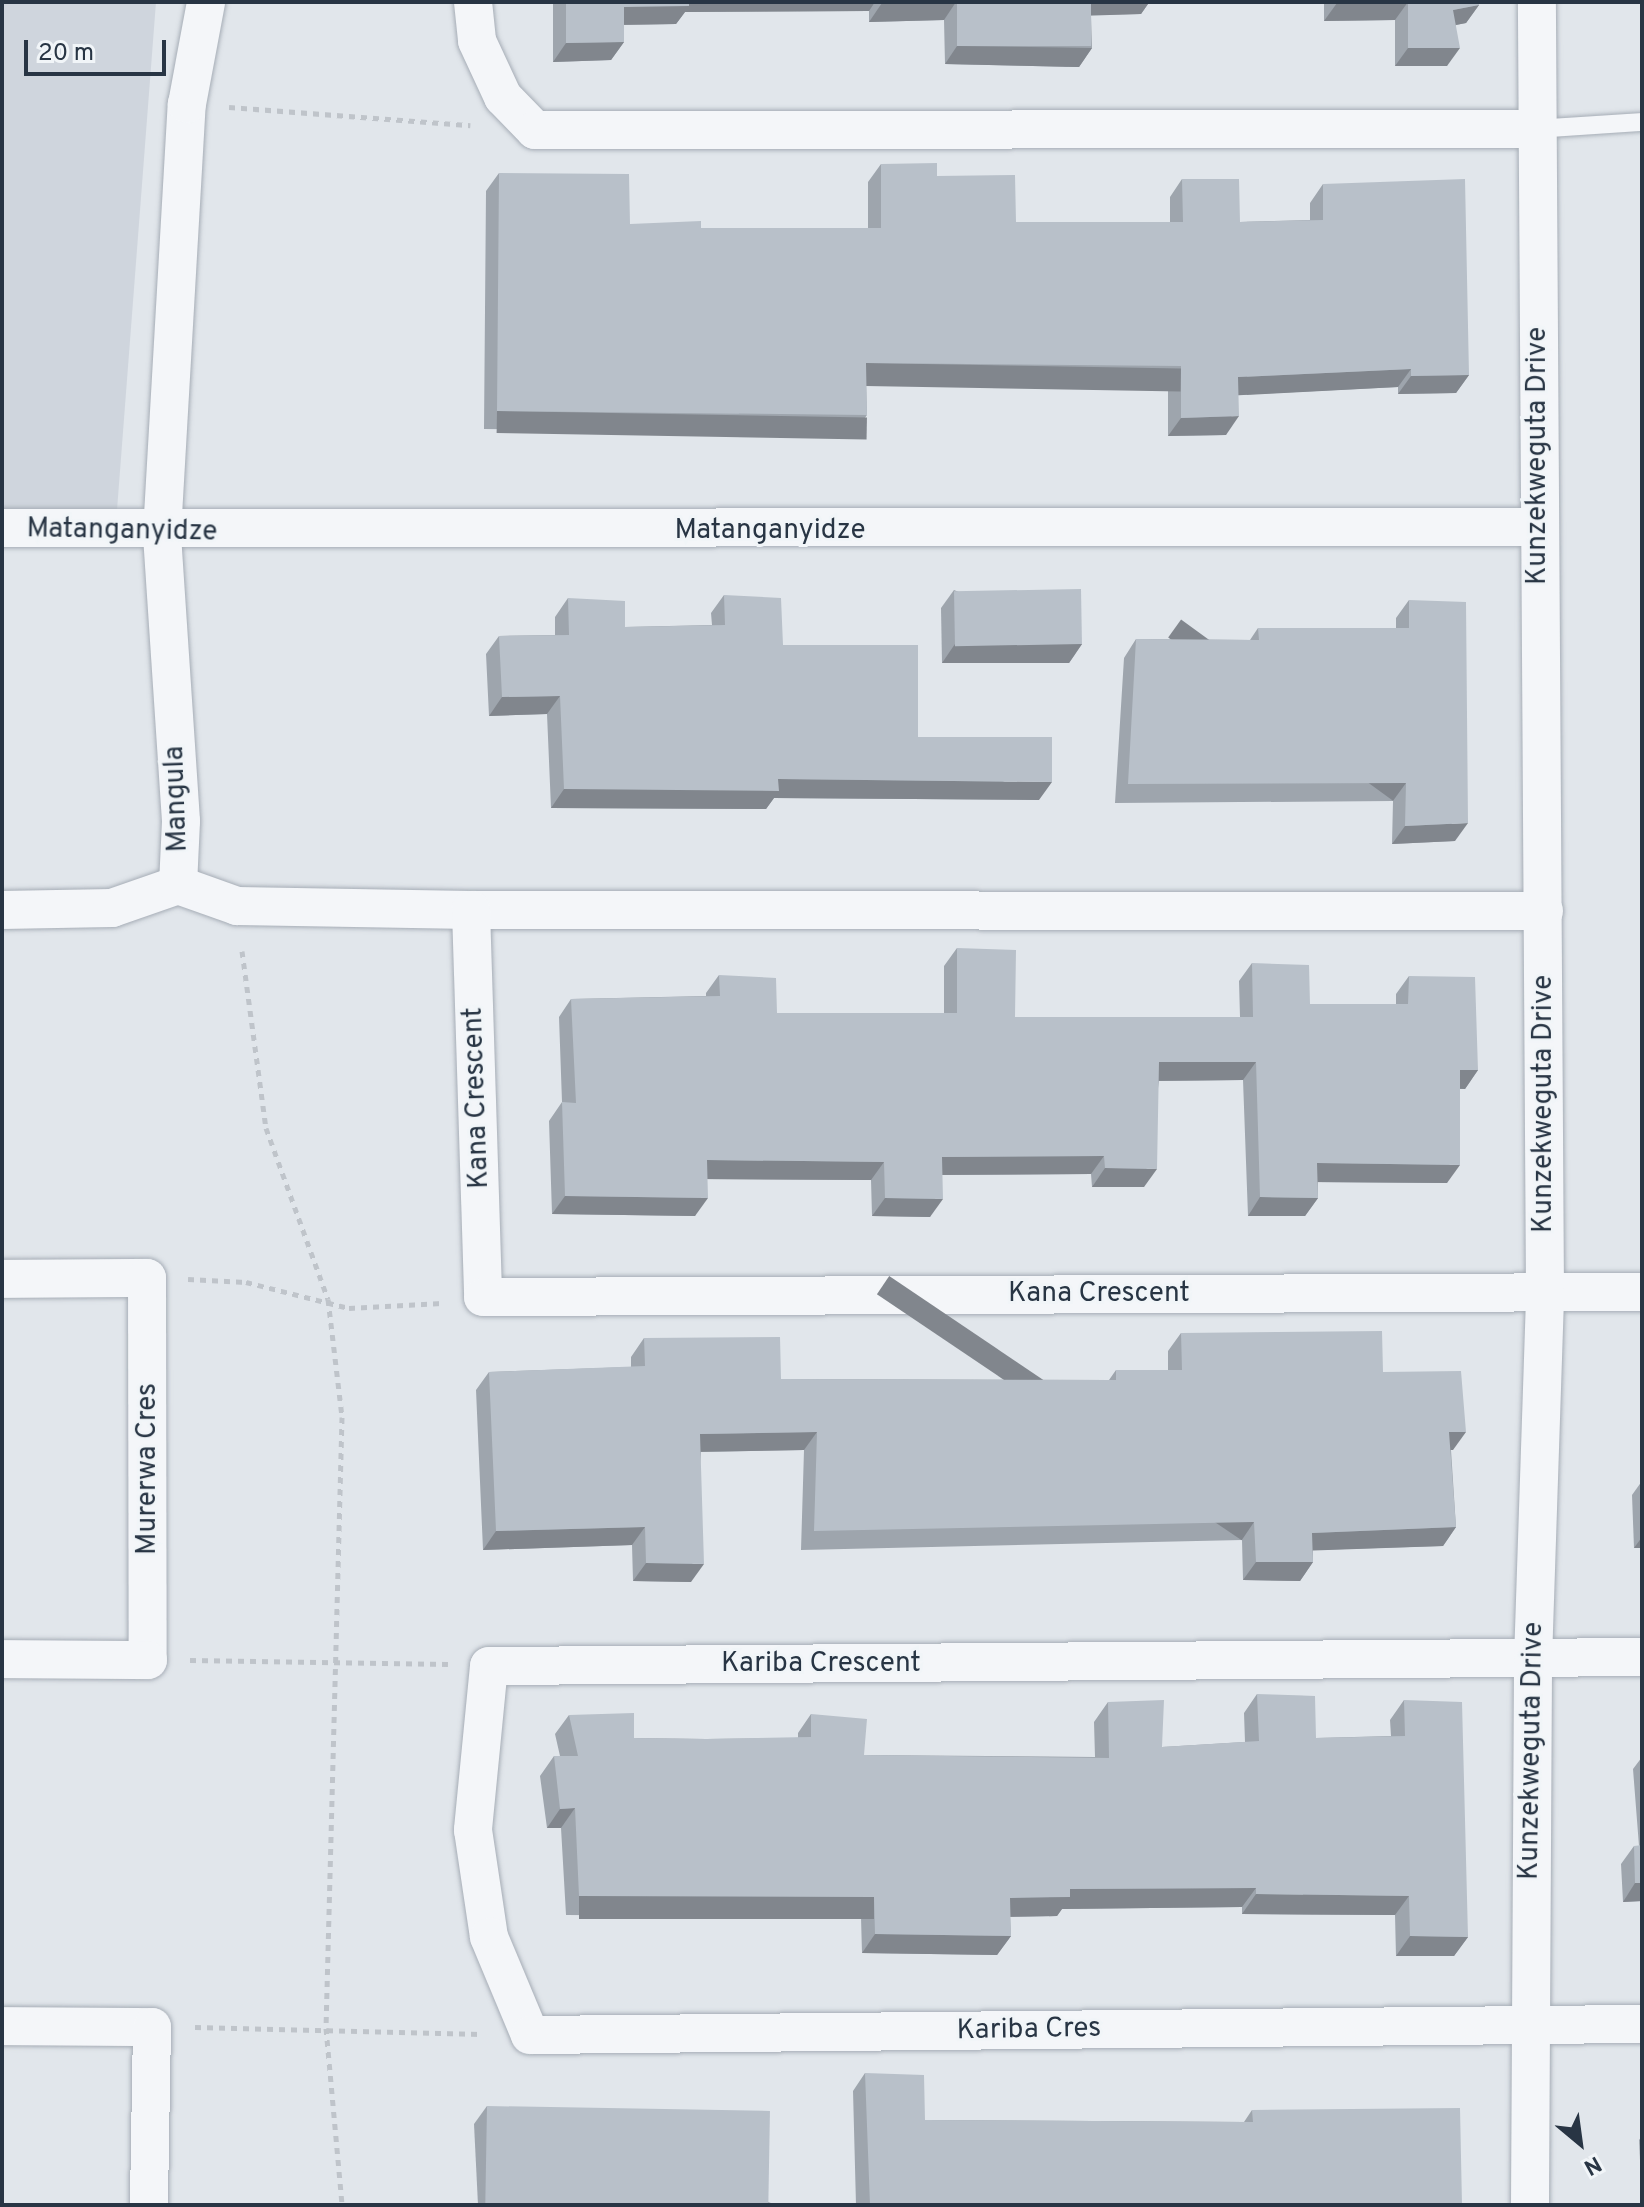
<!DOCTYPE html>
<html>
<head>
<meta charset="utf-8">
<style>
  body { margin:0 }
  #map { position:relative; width:1644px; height:2207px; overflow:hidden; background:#e1e6eb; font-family:Overpass,sans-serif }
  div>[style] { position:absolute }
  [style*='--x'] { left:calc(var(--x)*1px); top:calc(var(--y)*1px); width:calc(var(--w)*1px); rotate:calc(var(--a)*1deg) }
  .built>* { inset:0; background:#cfd5dd }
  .path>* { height:5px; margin-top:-2.5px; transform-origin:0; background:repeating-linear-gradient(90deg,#bfc4ca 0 6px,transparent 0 12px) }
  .roads { filter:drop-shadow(0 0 2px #a6adb6) drop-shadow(0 0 2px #a6adb6) }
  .lane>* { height:18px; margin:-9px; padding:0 9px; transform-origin:9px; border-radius:9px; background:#f4f6f9 }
  .street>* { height:38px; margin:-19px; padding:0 19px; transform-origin:19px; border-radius:19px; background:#f4f6f9 }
  .wall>* { inset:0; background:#9ea5ad }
  .shaded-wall>* { inset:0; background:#81868d; transform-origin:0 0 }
  .building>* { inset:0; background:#b8c0c9; transform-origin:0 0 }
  span { translate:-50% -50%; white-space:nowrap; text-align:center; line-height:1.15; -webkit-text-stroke:6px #f1f5f8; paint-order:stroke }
  .street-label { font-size:28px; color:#283544 }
  .frame { position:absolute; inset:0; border:4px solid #283544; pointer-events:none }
  .north { position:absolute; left:1540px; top:2103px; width:80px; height:80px; -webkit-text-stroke:6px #f1f5f8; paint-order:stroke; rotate:151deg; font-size:22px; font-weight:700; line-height:32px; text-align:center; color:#283544 }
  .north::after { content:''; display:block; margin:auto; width:28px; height:36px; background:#283544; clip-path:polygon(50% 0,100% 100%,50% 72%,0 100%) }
  .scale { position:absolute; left:24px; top:40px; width:142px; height:36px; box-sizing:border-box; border:4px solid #283544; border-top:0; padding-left:10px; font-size:24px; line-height:28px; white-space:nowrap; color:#283544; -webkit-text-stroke:6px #f1f5f8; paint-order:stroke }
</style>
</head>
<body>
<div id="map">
  <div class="built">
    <i style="clip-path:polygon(2px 2px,156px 2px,117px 510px,2px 510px)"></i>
  </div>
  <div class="path">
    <i style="--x:229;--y:107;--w:242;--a:4.3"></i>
    <i style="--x:242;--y:951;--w:179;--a:82.3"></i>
    <i style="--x:266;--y:1128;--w:182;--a:70.1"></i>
    <i style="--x:328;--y:1299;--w:119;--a:83.2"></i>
    <i style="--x:342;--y:1417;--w:611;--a:91.5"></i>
    <i style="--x:326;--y:2028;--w:178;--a:84.8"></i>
    <i style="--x:188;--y:1279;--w:58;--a:3"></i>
    <i style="--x:246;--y:1282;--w:106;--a:14.2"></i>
    <i style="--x:349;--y:1308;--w:93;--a:-3.1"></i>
    <i style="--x:190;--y:1660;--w:258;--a:0.9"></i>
    <i style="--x:195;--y:2027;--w:286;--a:1.4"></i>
  </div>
  <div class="roads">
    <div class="lane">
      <i style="--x:1536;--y:129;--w:106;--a:-3.8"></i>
    </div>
    <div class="street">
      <i style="--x:473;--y:2;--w:39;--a:84"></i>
      <i style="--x:477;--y:41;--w:62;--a:65.1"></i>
      <i style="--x:503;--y:97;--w:46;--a:45.9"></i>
      <i style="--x:535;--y:130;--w:1001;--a:-0.06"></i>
      <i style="--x:2;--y:528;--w:1537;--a:-0.04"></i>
      <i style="--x:178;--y:885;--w:63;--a:19.6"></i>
      <i style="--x:237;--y:906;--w:234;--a:1"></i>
      <i style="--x:2;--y:910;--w:110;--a:-1"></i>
      <i style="--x:112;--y:908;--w:70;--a:-19.2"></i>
      <i style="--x:178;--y:885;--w:64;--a:-87.3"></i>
      <i style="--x:181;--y:821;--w:289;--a:-93.8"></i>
      <i style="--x:162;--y:533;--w:430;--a:-86.7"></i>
      <i style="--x:187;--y:104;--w:104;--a:-79.4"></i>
      <i style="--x:1544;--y:911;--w:1073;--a:-179.95"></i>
      <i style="--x:471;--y:910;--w:387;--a:88.2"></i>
      <i style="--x:483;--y:1297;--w:1159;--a:-0.25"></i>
      <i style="--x:2;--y:1279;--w:145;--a:-0.4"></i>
      <i style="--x:147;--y:1278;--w:382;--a:89.9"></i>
      <i style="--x:148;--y:1660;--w:146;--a:-179.6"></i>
      <i style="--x:1642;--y:1657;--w:1153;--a:179.55"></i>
      <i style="--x:489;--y:1666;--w:165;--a:95.6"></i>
      <i style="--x:473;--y:1830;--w:108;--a:81.5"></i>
      <i style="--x:489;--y:1937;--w:106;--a:67.3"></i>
      <i style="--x:530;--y:2035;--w:1112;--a:-0.57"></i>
      <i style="--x:2;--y:2026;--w:150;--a:0.4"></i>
      <i style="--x:152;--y:2027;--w:178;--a:91"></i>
      <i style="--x:1530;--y:2205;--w:545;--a:-89.68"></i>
      <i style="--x:1533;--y:1660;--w:368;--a:-88.1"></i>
      <i style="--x:1545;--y:1292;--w:1290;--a:-90.36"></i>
    </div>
  </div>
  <div class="wall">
    <i style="clip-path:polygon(553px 2px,1479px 2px,1479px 5px,1466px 23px,1456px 25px,1447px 66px,1395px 66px,1395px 20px,1324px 21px,1324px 3px,1148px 4px,1141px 14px,1091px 15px,1092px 48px,1079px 67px,945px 64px,944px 20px,869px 22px,869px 11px,685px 12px,676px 24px,624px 25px,624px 42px,611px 60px,553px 62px)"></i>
    <i style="clip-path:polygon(881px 164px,937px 176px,1016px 222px,1170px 222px,1170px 197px,1182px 179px,1240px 222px,1310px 220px,1310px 203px,1323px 184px,1469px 375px,1456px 393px,1398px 394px,1398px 387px,1238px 395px,1226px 435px,1168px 436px,1168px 384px,866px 382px,867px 415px,854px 433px,484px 429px,486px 191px,499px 173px,630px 224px,701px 228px,868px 228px,868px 182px)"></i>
    <i style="clip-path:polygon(954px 590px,1082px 644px,1069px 663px,942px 663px,941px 608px)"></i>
    <i style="clip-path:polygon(724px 595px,783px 645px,918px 737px,1039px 800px,774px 798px,766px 809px,551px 808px,547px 714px,489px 716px,486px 654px,499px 636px,555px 635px,555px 617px,568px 598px,625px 627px,712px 625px,711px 613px)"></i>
    <i style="clip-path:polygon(1409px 600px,1455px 841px,1392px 844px,1393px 801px,1115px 803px,1124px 658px,1136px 639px,1250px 640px,1258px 628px,1396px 628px,1396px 618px)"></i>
    <i style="clip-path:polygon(957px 948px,1015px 1017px,1240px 1017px,1239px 981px,1252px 963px,1310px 1004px,1396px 1004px,1396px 994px,1409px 976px,1478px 1070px,1465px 1089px,1460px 1089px,1447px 1183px,1318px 1182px,1318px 1198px,1305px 1216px,1248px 1216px,1243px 1080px,1159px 1081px,1144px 1187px,1092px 1187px,1091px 1174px,942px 1175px,930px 1217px,872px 1216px,871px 1180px,707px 1179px,695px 1216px,552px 1214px,549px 1121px,562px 1102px,559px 1017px,571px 999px,706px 996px,706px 993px,719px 975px,777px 1013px,944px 1013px,944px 966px)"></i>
    <i style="clip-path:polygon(1181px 1333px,1383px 1372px,1453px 1450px,1451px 1450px,1456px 1527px,1443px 1546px,1313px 1550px,1313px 1562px,1300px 1581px,1243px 1580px,1242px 1540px,801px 1550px,804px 1450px,701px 1452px,691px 1582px,633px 1581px,632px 1545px,483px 1550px,476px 1390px,489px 1372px,631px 1367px,631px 1357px,644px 1338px,781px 1379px,1109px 1380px,1116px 1370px,1168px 1370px,1168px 1351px)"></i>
    <i style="clip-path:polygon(1642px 1481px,1642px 1548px,1634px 1548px,1632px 1495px)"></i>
    <i style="clip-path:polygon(1257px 1694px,1316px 1738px,1391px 1736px,1390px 1720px,1404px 1700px,1468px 1937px,1454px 1956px,1396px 1956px,1395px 1915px,1242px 1914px,1242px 1907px,1062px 1909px,1057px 1916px,1010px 1917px,1011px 1936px,997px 1955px,862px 1953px,861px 1917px,566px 1915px,561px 1828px,547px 1828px,540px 1776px,554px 1756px,560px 1756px,555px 1734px,569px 1715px,634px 1738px,706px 1739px,798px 1738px,798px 1733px,811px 1714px,864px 1755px,1095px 1757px,1094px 1722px,1108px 1702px,1162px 1747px,1245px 1742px,1244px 1713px)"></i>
    <i style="clip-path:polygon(1642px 1757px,1642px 1901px,1623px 1902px,1621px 1864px,1634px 1846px,1639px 1846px,1633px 1769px)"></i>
    <i style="clip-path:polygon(865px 2073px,925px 2120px,1244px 2122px,1252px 2110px,1462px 2205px,856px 2205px,853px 2091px)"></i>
    <i style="clip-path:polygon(487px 2106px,777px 2205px,478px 2205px,474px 2124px)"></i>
    <i style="clip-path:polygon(1642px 2136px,1642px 2200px,1639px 2140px)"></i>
  </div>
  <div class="shaded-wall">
    <i style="clip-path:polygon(683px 2px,875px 2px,869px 11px,685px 12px,676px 24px,611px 25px,624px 7px)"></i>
    <i style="clip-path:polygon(956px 2px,944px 20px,869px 22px,882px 3px)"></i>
    <i style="clip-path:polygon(1088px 2px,1324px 2px,1148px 4px,1141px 14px,1078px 16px)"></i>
    <i style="clip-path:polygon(1408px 2px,1395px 20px,1324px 21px,1337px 3px)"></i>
    <i style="clip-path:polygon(1479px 5px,1466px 23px,1440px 28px,1453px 10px)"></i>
    <i style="clip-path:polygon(624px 42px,611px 60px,553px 62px,566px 43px)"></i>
    <i style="clip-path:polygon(957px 46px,1092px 48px,1079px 67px,945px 64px)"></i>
    <i style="clip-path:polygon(1408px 48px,1460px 48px,1447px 66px,1395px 66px)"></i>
    <i style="left:866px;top:363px;width:315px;height:23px;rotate:1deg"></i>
    <i style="clip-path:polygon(1411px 369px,1398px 387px,1225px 396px,1238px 377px)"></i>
    <i style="clip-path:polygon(1469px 375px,1456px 393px,1398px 394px,1411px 376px)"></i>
    <i style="left:497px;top:411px;width:370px;height:22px;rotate:1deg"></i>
    <i style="clip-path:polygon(1239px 416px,1226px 435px,1168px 436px,1181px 418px)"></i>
    <i style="clip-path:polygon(955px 644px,1082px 644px,1069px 663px,942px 663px)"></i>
    <i style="clip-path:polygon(560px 696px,547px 714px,489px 716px,502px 697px)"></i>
    <i style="clip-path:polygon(778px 779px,1052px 782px,1039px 800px,774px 798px,766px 809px,551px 808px,564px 789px)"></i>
    <i style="left:1406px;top:783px;width:22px;height:278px;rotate:126deg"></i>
    <i style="clip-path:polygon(1468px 823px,1455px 841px,1392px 844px,1405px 826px)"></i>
    <i style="clip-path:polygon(1159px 1062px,1256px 1062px,1243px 1080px,1146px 1081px)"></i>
    <i style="clip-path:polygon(1460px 1070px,1478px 1070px,1465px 1089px,1447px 1088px)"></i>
    <i style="clip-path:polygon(1104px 1156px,1091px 1174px,929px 1175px,942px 1157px)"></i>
    <i style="clip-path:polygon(707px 1160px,884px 1162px,871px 1180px,694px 1179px)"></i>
    <i style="clip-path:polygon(1317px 1163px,1460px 1165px,1447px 1183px,1304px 1182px)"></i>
    <i style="clip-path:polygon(1105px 1168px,1157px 1169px,1144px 1187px,1092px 1187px)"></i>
    <i style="clip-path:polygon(565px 1196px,708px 1198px,695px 1216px,552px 1214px)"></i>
    <i style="clip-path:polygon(1260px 1197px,1318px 1198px,1305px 1216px,1248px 1216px)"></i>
    <i style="clip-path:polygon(885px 1198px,943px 1199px,930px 1217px,872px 1216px)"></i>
    <i style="clip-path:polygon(817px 1432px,804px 1450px,687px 1452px,700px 1434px)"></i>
    <i style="clip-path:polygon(1449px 1432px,1466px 1432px,1453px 1450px,1437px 1450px)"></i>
    <i style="left:1254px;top:1522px;width:22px;height:440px;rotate:124deg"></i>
    <i style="clip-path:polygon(645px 1527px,632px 1545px,483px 1550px,496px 1531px)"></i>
    <i style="clip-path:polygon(1456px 1527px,1443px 1546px,1299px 1551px,1312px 1533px)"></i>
    <i style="clip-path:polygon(1642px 1537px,1642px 1548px,1634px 1548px)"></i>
    <i style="clip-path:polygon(1256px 1562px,1313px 1562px,1300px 1581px,1243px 1580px)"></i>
    <i style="clip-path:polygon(646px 1563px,704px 1564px,691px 1582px,633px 1581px)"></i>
    <i style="clip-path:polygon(575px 1808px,561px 1828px,547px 1828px,560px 1809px)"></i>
    <i style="clip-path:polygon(1635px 1883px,1642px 1883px,1642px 1901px,1623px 1902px)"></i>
    <i style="clip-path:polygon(1256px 1888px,1242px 1907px,1062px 1909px,1057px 1916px,997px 1917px,1010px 1898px,1070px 1889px)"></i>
    <i style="clip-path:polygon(1256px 1894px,1409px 1896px,1395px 1915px,1242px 1914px)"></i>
    <i style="left:579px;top:1896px;width:295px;height:23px"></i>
    <i style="clip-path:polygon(875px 1934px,1011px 1936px,997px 1955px,862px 1953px)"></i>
    <i style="clip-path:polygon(1410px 1936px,1468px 1937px,1454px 1956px,1396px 1956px)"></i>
  </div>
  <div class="building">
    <i style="clip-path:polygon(566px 2px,689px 2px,689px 6px,624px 7px,624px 42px,566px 43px)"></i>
    <i style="clip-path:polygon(882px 2px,926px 2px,882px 3px)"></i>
    <i style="left:957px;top:2px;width:134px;height:44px"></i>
    <i style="clip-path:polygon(1337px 2px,1392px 2px,1337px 3px)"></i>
    <i style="clip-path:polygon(1408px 2px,1479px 2px,1479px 5px,1453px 10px,1460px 48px,1408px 48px)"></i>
    <i style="clip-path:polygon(937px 163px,937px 176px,1015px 175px,1016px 222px,1183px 222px,1182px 179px,1239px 179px,1240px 222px,1323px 220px,1323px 184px,1465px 179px,1469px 375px,1411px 376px,1411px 369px,1238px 377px,1239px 416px,1181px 418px,1181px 366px,866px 363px,867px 415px,497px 411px,499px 173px,629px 174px,630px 224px,701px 221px,701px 228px,881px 228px,881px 164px)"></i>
    <i style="left:1081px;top:589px;width:55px;height:127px;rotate:89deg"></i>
    <i style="clip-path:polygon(724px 595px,781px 598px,783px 645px,918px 645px,918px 737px,1052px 737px,1052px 782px,778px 779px,779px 791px,564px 789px,560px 696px,502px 697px,499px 636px,569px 635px,568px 598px,625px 601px,625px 627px,725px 625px)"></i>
    <i style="clip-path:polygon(1409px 600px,1466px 602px,1468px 823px,1405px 826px,1406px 783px,1128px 784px,1136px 639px,1259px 640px,1258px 628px,1409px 628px)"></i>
    <i style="clip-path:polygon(957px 948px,1016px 950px,1015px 1017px,1253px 1017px,1252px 963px,1309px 965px,1310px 1004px,1408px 1004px,1409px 976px,1475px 977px,1478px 1070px,1460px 1070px,1460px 1165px,1317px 1163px,1318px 1198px,1260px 1197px,1256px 1062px,1159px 1062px,1157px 1169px,1105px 1168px,1104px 1156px,942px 1157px,943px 1199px,885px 1198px,884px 1162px,707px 1160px,708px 1198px,565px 1196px,562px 1102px,576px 1103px,571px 999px,720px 996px,719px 975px,776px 978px,777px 1013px,957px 1013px)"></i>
    <i style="clip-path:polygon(1382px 1331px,1383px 1372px,1461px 1371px,1466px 1432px,1449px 1432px,1456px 1527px,1312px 1533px,1313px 1562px,1256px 1562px,1254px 1522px,814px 1531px,817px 1432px,700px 1434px,704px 1564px,646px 1563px,645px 1527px,496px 1531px,489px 1372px,645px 1366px,644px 1338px,780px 1337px,781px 1379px,1116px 1380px,1116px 1370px,1182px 1370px,1181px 1333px)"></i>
    <i style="clip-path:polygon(1257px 1694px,1315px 1696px,1316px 1738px,1405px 1736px,1404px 1700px,1462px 1702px,1468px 1937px,1410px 1936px,1409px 1896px,1256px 1894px,1256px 1888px,1070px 1889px,1070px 1897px,1010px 1898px,1011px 1936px,875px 1934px,874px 1897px,579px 1896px,575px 1808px,560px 1809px,554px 1756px,578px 1756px,569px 1715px,634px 1713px,634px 1738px,706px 1739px,811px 1737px,811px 1714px,867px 1719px,864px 1755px,1109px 1758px,1108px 1702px,1164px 1700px,1162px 1747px,1259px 1741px)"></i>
    <i style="clip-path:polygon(1642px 1845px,1642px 1883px,1635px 1883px,1634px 1846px)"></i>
    <i style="clip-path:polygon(865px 2073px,924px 2075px,925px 2120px,1253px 2122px,1252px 2110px,1460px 2108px,1462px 2205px,870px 2205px)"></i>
    <i style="left:487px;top:2106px;width:283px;height:99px;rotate:1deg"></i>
  </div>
  <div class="street-label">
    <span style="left:1538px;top:456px;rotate:-90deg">Kunzekweguta Drive</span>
    <span style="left:122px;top:531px;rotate:1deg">Matanganyidze</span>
    <span style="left:770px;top:531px">Matanganyidze</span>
    <span style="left:177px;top:799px;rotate:-92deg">Mangula</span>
    <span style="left:477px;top:1098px;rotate:-92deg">Kana Crescent</span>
    <span style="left:1544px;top:1104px;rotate:-90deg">Kunzekweguta Drive</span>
    <span style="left:1099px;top:1294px">Kana Crescent</span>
    <span style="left:148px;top:1469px;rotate:-90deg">Murerwa Cres</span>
    <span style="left:821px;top:1664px">Kariba Crescent</span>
    <span style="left:1532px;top:1751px;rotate:-89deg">Kunzekweguta Drive</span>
    <span style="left:1029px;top:2030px;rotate:-1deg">Kariba Cres</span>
  </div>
  <div class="frame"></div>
  <div class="north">N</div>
  <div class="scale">20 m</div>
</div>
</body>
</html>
